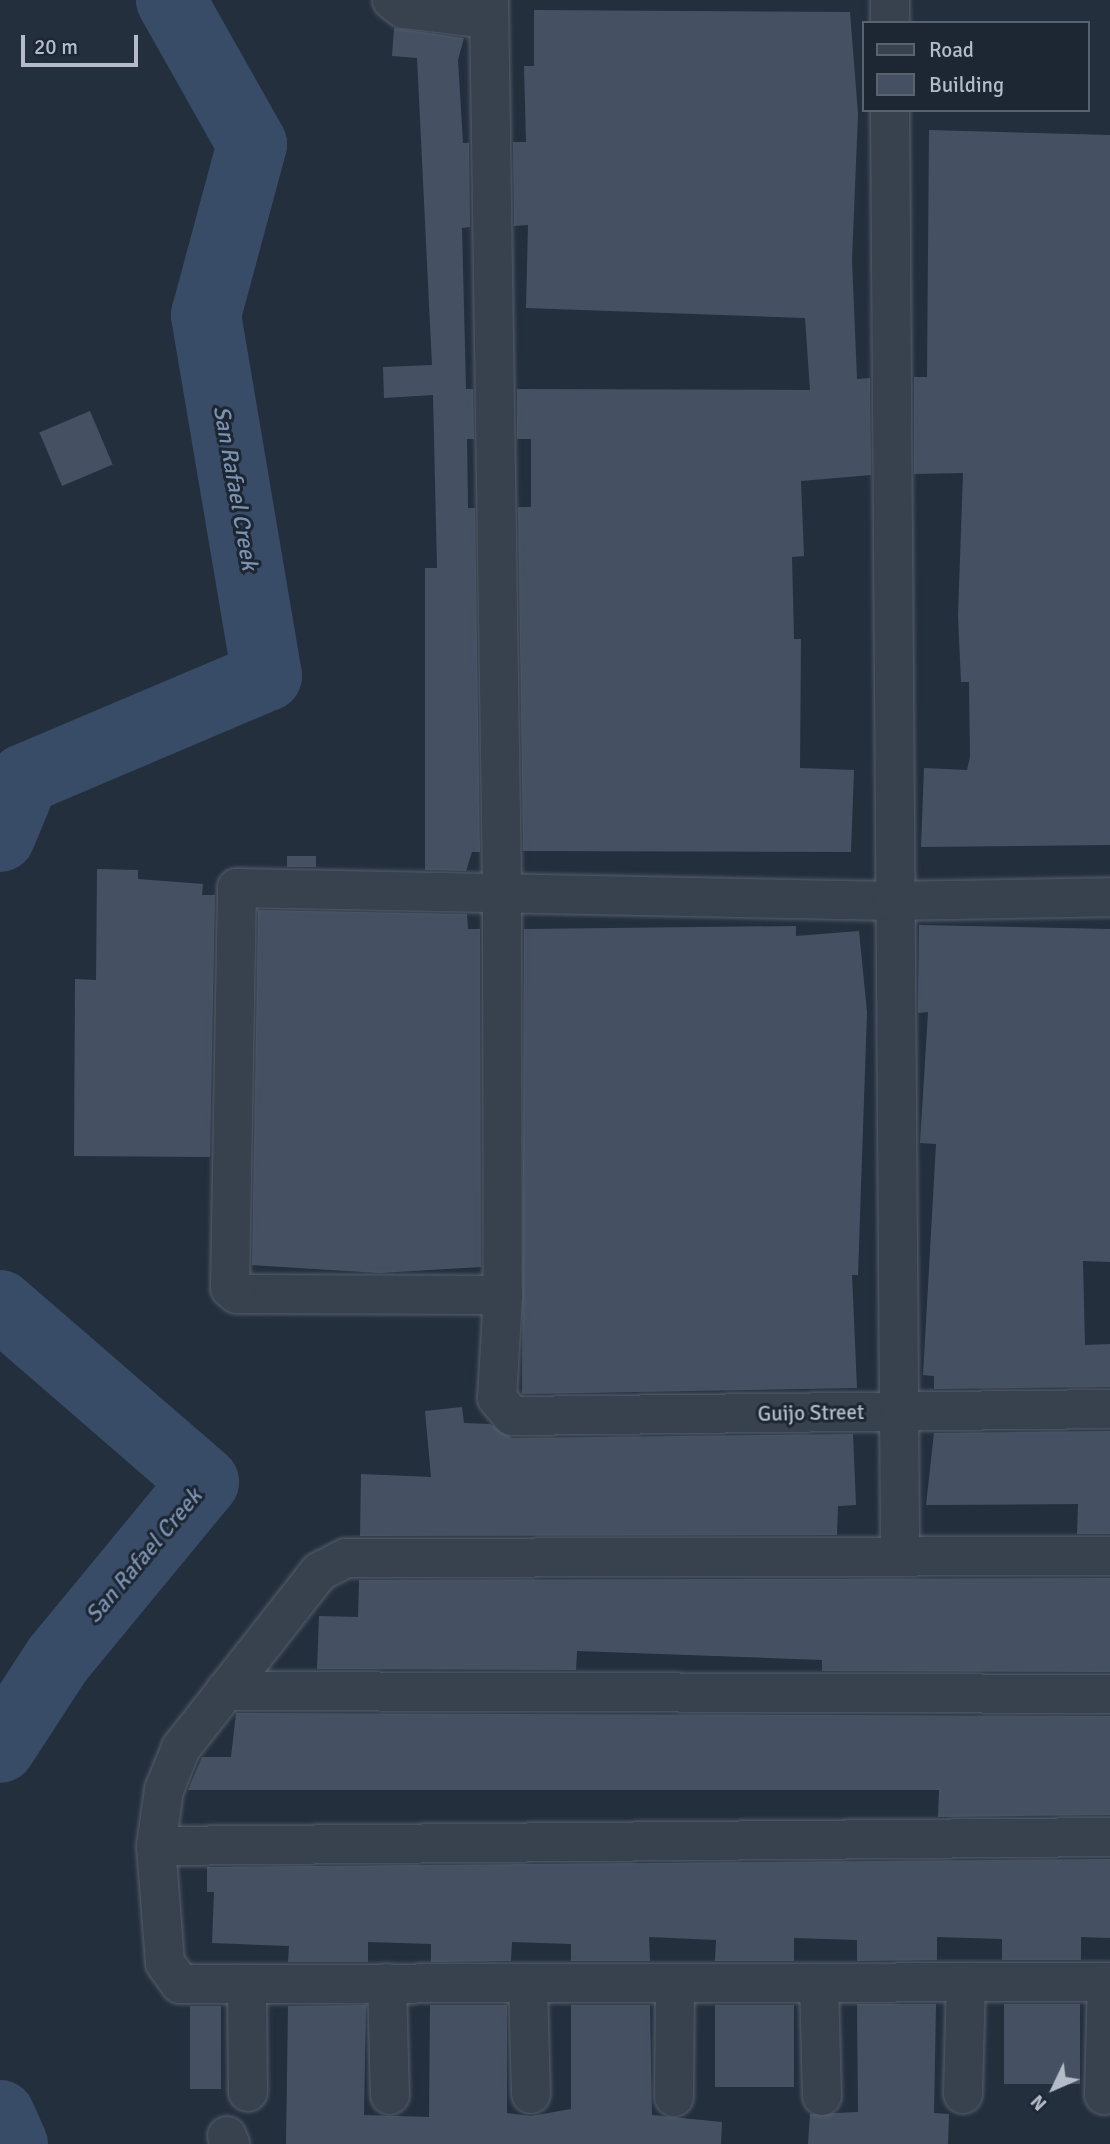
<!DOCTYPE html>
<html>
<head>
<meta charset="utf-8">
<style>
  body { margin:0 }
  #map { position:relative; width:1110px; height:2144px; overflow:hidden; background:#242f3e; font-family:Signika,sans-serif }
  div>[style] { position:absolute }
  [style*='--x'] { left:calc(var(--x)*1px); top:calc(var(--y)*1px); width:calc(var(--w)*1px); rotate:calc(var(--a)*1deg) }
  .river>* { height:70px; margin:-35px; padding:0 35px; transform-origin:35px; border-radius:35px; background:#394c67 }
  .building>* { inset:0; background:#455162; transform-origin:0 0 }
  .roads { filter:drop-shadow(0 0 2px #565f6c) drop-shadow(0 0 2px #565f6c) }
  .minor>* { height:38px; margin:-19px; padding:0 19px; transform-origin:19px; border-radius:19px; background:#38414e }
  span { translate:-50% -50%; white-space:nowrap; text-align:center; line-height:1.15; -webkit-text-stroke:6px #1d2633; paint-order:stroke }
  .street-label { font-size:21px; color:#b4bcc9 }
  .water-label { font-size:23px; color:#7c92b1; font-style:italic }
  .legend { position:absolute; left:862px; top:21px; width:228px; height:91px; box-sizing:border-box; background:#1d2633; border:2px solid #59626f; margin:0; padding:9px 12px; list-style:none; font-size:21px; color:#b4bcc9 }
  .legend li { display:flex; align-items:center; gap:14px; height:35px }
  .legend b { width:35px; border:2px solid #59626f }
  .north { position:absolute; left:1019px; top:2053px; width:70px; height:70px; -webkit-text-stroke:5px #1d2633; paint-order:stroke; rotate:226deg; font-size:19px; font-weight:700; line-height:28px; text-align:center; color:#b4bcc9 }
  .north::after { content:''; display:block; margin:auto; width:24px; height:32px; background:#b4bcc9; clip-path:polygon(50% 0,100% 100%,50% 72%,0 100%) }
  .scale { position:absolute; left:21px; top:35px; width:117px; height:32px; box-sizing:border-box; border:4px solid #b4bcc9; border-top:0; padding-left:9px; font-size:21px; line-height:24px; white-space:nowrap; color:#b4bcc9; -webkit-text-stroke:5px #1d2633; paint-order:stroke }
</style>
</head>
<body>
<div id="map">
  <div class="river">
    <i style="--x:0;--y:837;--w:63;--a:-67.5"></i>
    <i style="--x:24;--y:779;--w:264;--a:-23"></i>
    <i style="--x:267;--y:676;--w:366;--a:-99.6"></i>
    <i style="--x:206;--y:315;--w:177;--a:-74.9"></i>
    <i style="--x:252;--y:144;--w:165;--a:-119.4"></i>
    <i style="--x:0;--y:1305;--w:270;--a:40.9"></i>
    <i style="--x:204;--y:1482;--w:229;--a:129.5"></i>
    <i style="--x:58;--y:1659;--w:106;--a:123.1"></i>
    <i style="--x:0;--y:2115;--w:32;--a:66"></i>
  </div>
  <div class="building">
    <i style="clip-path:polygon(534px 10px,850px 12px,858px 114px,852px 260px,857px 379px,870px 378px,871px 475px,801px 481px,804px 556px,792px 557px,794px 639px,801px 639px,800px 768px,854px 770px,851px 852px,523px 851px,518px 507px,531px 507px,531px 439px,517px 439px,517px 389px,810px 390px,805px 318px,526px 308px,528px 225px,514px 226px,513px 142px,526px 142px,524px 66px,534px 66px)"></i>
    <i style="clip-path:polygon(394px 28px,464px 38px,458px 60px,463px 143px,469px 143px,470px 227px,462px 228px,466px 389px,473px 389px,474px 439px,467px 439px,468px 508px,475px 508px,480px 852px,472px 852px,466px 871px,425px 870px,425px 568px,437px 568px,433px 395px,384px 398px,383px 367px,432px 365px,417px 58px,392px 56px)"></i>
    <i style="clip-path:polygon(929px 130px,1110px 135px,1110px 845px,921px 847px,924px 768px,967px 770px,970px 757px,969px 682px,961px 682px,958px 616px,963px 473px,914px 474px,914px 377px,927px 377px)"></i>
    <i style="left:90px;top:411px;width:58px;height:55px;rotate:67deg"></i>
    <i style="left:287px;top:856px;width:29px;height:11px"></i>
    <i style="clip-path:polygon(97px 869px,138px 870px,138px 879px,203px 884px,202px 895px,215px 895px,210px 1157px,74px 1156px,75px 979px,96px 980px)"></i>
    <i style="clip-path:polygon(258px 910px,467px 914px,468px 929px,480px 929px,481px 1267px,379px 1273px,252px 1265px)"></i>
    <i style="clip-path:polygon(919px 925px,1110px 929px,1110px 1262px,1083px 1261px,1085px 1345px,1110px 1344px,1110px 1387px,934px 1389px,934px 1376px,923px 1375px,936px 1144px,920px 1143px,928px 1012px,918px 1013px)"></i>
    <i style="clip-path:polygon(796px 926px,796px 936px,859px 931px,867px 1012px,858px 1275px,852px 1275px,857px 1388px,522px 1394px,524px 929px)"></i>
    <i style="clip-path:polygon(462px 1407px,464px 1423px,490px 1424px,512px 1438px,853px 1434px,856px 1505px,838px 1506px,837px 1535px,360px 1536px,361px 1474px,431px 1477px,425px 1411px)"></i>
    <i style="clip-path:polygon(1110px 1431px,1110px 1534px,1077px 1534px,1078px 1504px,926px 1505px,934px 1433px)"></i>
    <i style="clip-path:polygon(1110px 1578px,1110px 1672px,822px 1671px,822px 1660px,577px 1651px,576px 1670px,317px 1669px,319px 1616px,358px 1617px,359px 1580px)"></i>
    <i style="clip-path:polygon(236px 1713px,1110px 1716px,1110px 1815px,938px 1817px,939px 1790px,188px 1790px,202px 1757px,231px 1757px)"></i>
    <i style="clip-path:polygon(1110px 1859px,1110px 1938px,1081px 1937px,1081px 1960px,1002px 1960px,1002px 1939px,937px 1937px,937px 1960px,857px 1961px,857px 1940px,794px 1938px,794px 1961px,715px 1961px,716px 1940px,649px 1937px,650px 1961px,571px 1961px,571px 1944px,512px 1942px,511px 1961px,431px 1962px,431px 1944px,368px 1942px,368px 1962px,288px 1962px,289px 1946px,212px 1943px,214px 1892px,207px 1892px,207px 1867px)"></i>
    <i style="clip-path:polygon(857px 2004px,936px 2004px,934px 2113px,949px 2114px,948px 2144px,808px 2144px,810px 2114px,858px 2112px)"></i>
    <i style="left:1004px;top:2004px;width:76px;height:80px"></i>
    <i style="clip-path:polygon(366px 2005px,364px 2115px,429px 2117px,430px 2005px,507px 2005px,507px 2113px,531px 2116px,571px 2109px,571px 2005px,650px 2005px,652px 2115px,722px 2122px,721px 2144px,286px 2144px,288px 2006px)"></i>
    <i style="left:715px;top:2005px;width:79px;height:82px"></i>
    <i style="left:190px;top:2006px;width:31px;height:83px"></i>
  </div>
  <div class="roads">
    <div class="minor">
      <i style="--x:392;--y:0;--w:15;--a:37"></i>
      <i style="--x:404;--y:9;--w:85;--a:6.8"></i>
      <i style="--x:489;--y:0;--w:891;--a:89.16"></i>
      <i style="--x:502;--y:891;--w:404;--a:89.9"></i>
      <i style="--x:503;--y:1295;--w:103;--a:93.3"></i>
      <i style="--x:497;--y:1398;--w:23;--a:50"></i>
      <i style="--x:512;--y:1416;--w:598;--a:-0.67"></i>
      <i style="--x:890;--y:0;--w:23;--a:90"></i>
      <i style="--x:890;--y:110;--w:1444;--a:89.6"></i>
      <i style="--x:503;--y:1295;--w:266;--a:-179.8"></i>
      <i style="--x:237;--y:1294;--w:9;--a:-139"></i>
      <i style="--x:230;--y:1288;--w:400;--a:-89"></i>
      <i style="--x:237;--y:888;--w:654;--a:1.14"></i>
      <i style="--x:891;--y:901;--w:219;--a:-1"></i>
      <i style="--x:1110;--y:1556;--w:764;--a:179.85"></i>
      <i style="--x:346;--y:1558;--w:30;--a:153"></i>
      <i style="--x:319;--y:1572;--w:224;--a:128.1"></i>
      <i style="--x:181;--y:1748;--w:45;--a:112"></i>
      <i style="--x:164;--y:1790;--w:57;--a:98.1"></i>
      <i style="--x:156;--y:1846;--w:117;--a:85.6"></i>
      <i style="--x:165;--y:1963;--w:26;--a:54"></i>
      <i style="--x:180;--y:1984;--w:930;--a:-0.12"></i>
      <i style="--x:225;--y:1691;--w:885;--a:0.19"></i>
      <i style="--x:156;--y:1846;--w:954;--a:-0.54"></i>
      <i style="--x:387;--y:1983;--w:112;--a:88.5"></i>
      <i style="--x:528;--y:1983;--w:111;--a:88.5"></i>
      <i style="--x:819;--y:1983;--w:113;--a:88.5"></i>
      <i style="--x:247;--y:1984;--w:108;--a:89.5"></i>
      <i style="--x:963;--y:2094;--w:112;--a:-88.5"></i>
      <i style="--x:1104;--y:2095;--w:113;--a:-88.5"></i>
      <i style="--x:674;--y:2097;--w:114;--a:-89.5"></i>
      <i style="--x:227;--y:2136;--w:9;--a:69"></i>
    </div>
  </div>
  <div class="street-label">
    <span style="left:811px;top:1413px;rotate:-1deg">Guijo Street</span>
  </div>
  <div class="water-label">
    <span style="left:235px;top:488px;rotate:80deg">San Rafael Creek</span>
    <span style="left:144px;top:1556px;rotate:-50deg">San Rafael Creek</span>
  </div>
  <ul class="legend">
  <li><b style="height:9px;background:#38414e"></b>Road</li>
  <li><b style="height:19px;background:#455162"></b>Building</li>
  </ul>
  <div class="north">N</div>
  <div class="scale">20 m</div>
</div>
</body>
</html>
